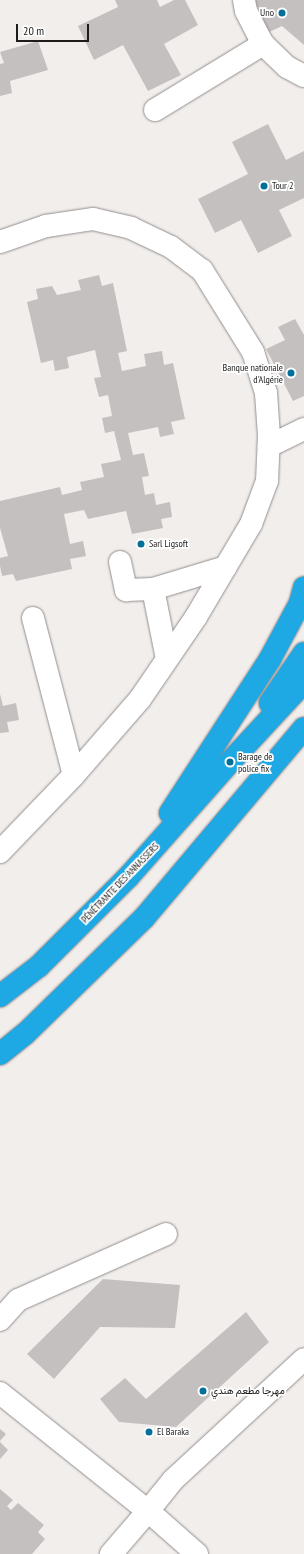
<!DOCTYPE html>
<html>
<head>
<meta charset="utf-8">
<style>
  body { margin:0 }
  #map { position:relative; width:304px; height:1554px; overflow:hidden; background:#f2eeec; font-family:"PT Sans Narrow",Vazirmatn,sans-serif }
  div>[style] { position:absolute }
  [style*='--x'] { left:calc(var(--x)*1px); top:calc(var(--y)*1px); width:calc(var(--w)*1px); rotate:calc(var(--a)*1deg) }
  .building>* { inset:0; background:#c4c0bf }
  .roads { filter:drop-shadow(0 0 1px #928e8d) drop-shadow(0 0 1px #928e8d) }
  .minor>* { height:22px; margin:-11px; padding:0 11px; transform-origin:11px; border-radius:11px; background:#fff }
  .highway>* { height:22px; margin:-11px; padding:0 11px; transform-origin:11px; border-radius:11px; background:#1ea8e4 }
  .dots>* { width:11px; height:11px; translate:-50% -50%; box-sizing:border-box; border:2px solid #fff; border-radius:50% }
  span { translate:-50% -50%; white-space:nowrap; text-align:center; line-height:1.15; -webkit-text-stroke:3.5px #fff; paint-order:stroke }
  .poi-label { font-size:10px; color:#1d1c1b }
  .right { translate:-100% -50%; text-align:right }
  .left { translate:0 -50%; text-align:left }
  .street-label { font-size:10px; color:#1d1c1b }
  .scale { position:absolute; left:16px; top:24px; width:73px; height:18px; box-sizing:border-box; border:2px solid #1d1c1b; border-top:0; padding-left:5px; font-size:12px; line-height:14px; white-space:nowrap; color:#1d1c1b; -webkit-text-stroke:3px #fff; paint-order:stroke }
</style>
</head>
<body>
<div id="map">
  <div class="building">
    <i style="clip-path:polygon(115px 0,157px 0,160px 7px,174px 0,185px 0,198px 25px,164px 44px,181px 75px,148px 91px,123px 45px,94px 60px,78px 26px,118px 7px)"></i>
    <i style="clip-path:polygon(255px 0,304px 0,304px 45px,282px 26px,267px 33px)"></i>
    <i style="clip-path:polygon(38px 41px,48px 70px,10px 81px,12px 93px,0 96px,0 64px,4px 63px,0 52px)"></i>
    <i style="clip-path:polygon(268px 124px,286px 160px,304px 151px,304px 198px,279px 210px,292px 236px,258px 253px,241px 220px,215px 233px,198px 199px,248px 174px,232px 142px)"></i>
    <i style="clip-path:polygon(99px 275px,102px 286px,113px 283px,127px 351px,118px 353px,122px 371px,146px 366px,144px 354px,162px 351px,164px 365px,173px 363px,185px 419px,171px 422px,174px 434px,160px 437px,158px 427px,128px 433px,133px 455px,144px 453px,149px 476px,142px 477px,145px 495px,154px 493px,156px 505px,170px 502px,172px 517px,161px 519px,163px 528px,132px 534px,126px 511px,88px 519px,84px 510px,64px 514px,70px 544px,83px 541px,86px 556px,70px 559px,72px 569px,16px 581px,13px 574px,2px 576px,0 566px,0 558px,8px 556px,0 528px,0 501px,60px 487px,62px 495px,82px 490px,80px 482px,104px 477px,101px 464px,121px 460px,114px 431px,105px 433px,102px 418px,112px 416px,108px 395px,99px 397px,94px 378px,101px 377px,95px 350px,67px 357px,69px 368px,55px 371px,53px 360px,41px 363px,27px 302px,38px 299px,36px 289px,52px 286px,57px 295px,81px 290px,78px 280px)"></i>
    <i style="clip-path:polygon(295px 319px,304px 335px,304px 396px,293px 401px,266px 349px,285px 340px,278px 327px)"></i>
    <i style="clip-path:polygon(0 694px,3px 706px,16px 703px,19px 720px,7px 722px,9px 732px,0 733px)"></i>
    <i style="clip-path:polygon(103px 1279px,180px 1285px,175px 1328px,100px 1327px,54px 1379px,27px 1354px)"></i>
    <i style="clip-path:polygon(246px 1312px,269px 1342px,176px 1427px,119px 1422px,100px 1399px,125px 1378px,146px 1399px)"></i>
    <i style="clip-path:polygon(0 1429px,6px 1434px,0 1441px)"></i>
    <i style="clip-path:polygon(0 1442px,8px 1450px,0 1459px)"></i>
    <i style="clip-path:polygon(0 1489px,13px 1500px,7px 1506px,11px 1510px,18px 1503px,44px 1525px,38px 1532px,45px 1539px,32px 1554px,0 1554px)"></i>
  </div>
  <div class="roads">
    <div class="minor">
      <i style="--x:244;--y:0;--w:11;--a:80"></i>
      <i style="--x:246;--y:11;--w:37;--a:63"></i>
      <i style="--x:263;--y:44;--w:33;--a:44"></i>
      <i style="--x:287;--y:67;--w:19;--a:28"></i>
      <i style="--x:155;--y:110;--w:127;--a:-31.4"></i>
      <i style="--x:0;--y:242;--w:49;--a:-19.2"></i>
      <i style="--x:46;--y:226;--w:48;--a:-8.5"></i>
      <i style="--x:93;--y:219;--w:39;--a:13"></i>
      <i style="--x:131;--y:228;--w:44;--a:25.4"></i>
      <i style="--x:171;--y:247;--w:39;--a:37"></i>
      <i style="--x:202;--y:270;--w:97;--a:58.1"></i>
      <i style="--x:253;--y:352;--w:43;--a:72.4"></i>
      <i style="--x:266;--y:393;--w:43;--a:86"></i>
      <i style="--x:269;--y:436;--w:45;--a:92.5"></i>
      <i style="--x:267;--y:481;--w:46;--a:110.4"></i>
      <i style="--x:251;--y:524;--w:108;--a:120.6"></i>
      <i style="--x:196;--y:617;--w:99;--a:124.3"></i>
      <i style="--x:140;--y:699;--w:101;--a:131"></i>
      <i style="--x:74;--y:775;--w:107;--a:133.9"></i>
      <i style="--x:269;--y:446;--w:39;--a:-26"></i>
      <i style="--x:120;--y:562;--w:29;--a:78"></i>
      <i style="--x:126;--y:590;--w:27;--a:-2"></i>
      <i style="--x:153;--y:589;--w:71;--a:78.7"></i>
      <i style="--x:153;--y:589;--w:76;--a:-16.8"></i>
      <i style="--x:33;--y:618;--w:162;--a:75.4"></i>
      <i style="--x:0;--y:1320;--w:27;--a:-48"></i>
      <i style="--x:18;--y:1300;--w:162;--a:-24"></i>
      <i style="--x:0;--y:1393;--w:189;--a:38.6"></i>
      <i style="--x:148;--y:1511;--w:57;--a:130.7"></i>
      <i style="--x:197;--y:1554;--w:65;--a:-138.7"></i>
      <i style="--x:148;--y:1511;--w:40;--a:-51"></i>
      <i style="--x:173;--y:1480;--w:178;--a:-42.7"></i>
    </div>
    <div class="highway">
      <i style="--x:270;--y:703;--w:60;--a:-55.8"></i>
      <i style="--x:170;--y:813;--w:184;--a:-57"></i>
      <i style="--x:270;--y:659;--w:64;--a:-61.8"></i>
      <i style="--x:300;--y:603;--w:16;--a:-75"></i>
      <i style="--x:0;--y:996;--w:49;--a:-37.6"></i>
      <i style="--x:39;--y:966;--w:127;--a:-45"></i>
      <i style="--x:129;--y:876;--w:152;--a:-48.5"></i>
      <i style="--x:230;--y:762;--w:109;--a:-47.2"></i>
      <i style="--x:0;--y:1054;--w:32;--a:-39"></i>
      <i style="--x:25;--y:1034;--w:166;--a:-44.3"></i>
      <i style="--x:144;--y:918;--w:248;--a:-49.9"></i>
    </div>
  </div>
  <div class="dots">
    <i style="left:282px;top:13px;background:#006f9a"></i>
    <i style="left:264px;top:186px;background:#006f9a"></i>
    <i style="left:291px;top:373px;background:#006f9a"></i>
    <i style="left:141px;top:544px;background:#006f9a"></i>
    <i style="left:230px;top:762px;background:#006f9a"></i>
    <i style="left:203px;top:1391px;background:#006f9a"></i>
    <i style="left:149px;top:1432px;background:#006f9a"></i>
  </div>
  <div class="poi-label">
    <span class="right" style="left:274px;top:13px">Uno</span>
    <span class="left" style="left:272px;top:186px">Tour 2</span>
    <span class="right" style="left:283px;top:373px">Banque nationale<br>d'Algérie</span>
    <span class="left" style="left:149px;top:544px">Sarl Ligsoft</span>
    <span class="left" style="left:238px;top:762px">Barage de<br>police fix</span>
    <span class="left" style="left:211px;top:1391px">مهرجا مطعم هندي</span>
    <span class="left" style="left:157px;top:1432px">El Baraka</span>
  </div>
  <div class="street-label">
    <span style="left:120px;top:883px;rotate:-46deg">PÉNÉTRANTE DES ANNASSERS</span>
  </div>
  <div class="scale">20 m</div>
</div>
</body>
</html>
